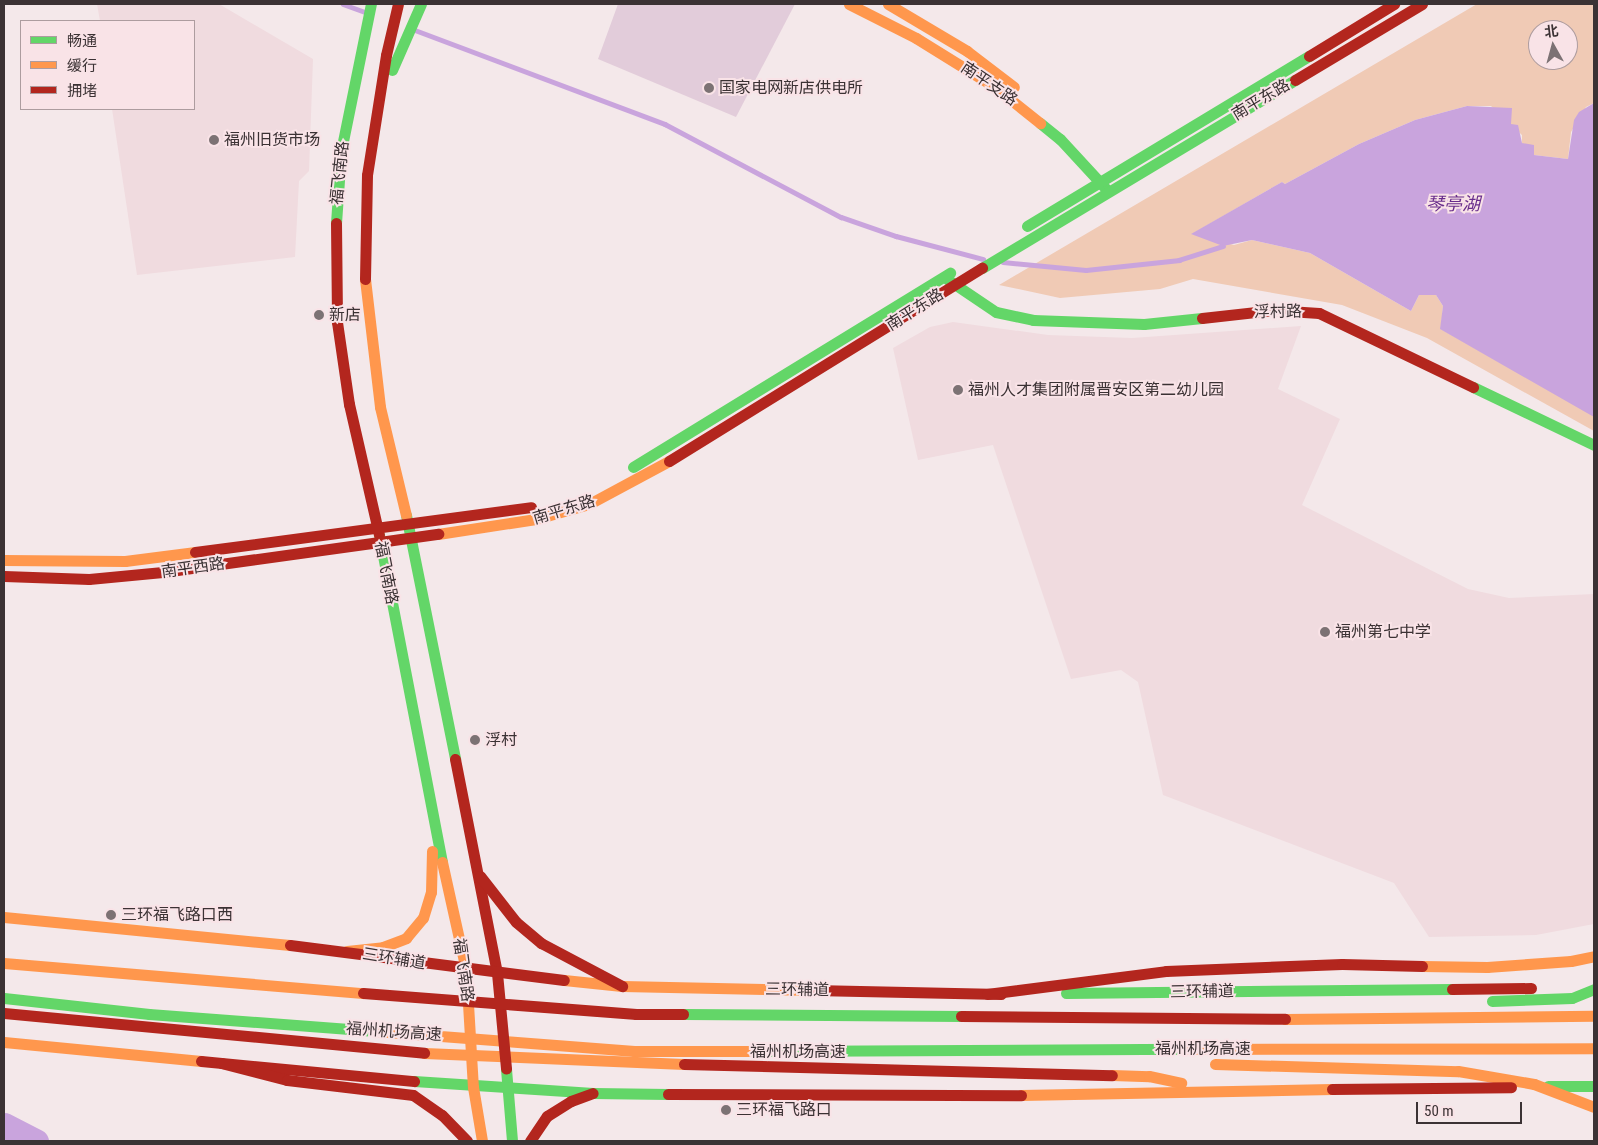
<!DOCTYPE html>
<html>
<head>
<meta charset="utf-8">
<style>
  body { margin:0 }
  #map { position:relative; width:1598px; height:1145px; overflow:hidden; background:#f4e8ea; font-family:"Roboto Condensed","Noto Sans SC",sans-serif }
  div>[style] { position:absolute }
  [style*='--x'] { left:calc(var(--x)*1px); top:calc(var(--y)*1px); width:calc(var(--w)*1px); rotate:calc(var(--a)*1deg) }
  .built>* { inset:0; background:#f0dbdf }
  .green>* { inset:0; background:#f0cab5 }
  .water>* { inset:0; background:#c9a4dd }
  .stream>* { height:4.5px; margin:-2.25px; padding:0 2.25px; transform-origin:2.25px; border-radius:2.25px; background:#c9a4dd }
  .river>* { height:25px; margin:-12.5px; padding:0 12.5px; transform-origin:12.5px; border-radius:12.5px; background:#c9a4dd }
  .building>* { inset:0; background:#e2ccda }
  .fast>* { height:11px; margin:-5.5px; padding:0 5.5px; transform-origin:5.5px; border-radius:5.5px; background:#63d668 }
  .slow>* { height:11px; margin:-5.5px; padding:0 5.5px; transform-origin:5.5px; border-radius:5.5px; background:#ff974d }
  .jam>* { height:11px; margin:-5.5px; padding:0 5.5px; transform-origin:5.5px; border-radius:5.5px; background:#b3261e }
  .dots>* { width:14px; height:14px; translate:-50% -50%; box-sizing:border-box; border:2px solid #f9e3e7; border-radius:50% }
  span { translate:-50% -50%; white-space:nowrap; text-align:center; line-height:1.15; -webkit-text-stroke:4px #f9e3e7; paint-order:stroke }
  .street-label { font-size:16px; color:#3b3234 }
  .poi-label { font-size:16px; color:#3b3234 }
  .left { translate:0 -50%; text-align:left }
  .water-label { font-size:18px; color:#682c8b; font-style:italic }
  .frame { position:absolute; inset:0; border:5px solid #3b3234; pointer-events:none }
  .legend { position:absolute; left:20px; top:20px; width:175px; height:90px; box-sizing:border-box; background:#f9e3e7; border:1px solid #ad9c9f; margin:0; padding:6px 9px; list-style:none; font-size:15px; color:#3b3234 }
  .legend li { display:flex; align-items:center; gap:10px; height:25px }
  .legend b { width:25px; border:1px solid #ad9c9f }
  .north { position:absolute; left:1528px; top:20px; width:50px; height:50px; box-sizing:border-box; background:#f9e3e7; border:1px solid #ad9c9f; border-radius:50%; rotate:353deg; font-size:14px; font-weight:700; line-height:20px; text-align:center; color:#3b3234 }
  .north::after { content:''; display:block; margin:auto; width:18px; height:22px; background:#7c7274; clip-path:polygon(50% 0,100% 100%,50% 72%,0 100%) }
  .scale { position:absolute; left:1416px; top:1102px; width:106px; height:22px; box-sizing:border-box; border:2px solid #3b3234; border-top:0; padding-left:6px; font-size:15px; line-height:18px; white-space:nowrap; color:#3b3234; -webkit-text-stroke:4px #f9e3e7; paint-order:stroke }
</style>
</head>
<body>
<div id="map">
  <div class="built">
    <i style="clip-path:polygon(97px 4px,219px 4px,313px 59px,309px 171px,299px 181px,295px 257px,137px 275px,112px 109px,194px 109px,194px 21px,100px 21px)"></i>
    <i style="clip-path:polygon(953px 322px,1048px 335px,1132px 338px,1301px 326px,1278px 389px,1340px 419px,1302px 505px,1468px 589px,1509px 598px,1594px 594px,1594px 924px,1536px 935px,1429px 937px,1394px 883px,1163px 795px,1138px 682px,1121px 670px,1071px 679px,993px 445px,918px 460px,893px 348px,930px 327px)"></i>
  </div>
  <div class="green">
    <i style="clip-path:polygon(evenodd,1477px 4px,1594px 4px,1594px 103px,1586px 107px,1571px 132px,1568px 159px,1534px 155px,1522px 143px,1522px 135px,1491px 106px,1467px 106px,1415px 120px,1359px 144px,1285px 184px,1282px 182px,1192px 234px,1234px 245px,1252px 240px,1310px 253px,1411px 311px,1419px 295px,1436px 295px,1443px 306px,1441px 329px,1594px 416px,1594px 431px,1427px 338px,1342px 305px,1193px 279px,1160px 289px,1060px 298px,999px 285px,1477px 4px,1538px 30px,1568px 30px,1568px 60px,1538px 60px,1538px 30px)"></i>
  </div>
  <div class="water">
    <i style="clip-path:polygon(1594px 103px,1594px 417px,1440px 329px,1443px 306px,1436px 295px,1419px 295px,1411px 311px,1310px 253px,1252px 240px,1223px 246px,1191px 234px,1282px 182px,1285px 184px,1359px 144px,1415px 120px,1467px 106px,1512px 108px,1511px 124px,1518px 125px,1522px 143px,1534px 145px,1534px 155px,1568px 159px,1574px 120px,1579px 112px)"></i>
  </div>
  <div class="stream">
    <i style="--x:343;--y:4;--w:23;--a:20"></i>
    <i style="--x:415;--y:30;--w:267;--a:20.6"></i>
    <i style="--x:665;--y:124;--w:199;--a:27.9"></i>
    <i style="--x:841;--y:217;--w:58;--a:19.1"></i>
    <i style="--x:896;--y:236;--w:90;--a:14.8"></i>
    <i style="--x:1003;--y:262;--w:83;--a:5.5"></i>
    <i style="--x:1086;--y:270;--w:94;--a:-6.1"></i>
    <i style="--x:1179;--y:260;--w:46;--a:-17.7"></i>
  </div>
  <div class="river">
    <i style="--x:4;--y:1125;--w:36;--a:27"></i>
  </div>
  <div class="building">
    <i style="clip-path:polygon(618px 4px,795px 4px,736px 117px,598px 59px)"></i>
  </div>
  <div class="fast">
    <i style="--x:392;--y:70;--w:72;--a:-66.3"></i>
    <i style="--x:1040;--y:123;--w:26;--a:39"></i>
    <i style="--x:1060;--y:139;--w:69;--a:47.3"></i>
    <i style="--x:336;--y:223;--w:72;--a:-86"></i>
    <i style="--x:341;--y:151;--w:150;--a:-78.5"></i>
    <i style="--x:1027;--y:226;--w:329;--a:-31.1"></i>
    <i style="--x:982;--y:268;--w:365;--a:-31"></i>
    <i style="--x:947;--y:279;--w:59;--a:34"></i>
    <i style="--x:996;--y:312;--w:38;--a:12"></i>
    <i style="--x:1033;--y:320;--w:111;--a:2.1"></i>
    <i style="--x:1144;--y:324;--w:58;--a:-5.9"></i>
    <i style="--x:1473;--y:387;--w:134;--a:25.6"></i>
    <i style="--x:633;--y:467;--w:372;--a:-31.5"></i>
    <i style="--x:406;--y:515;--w:249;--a:78.6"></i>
    <i style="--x:379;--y:535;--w:333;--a:79.1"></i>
    <i style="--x:1066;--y:993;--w:386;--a:-0.6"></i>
    <i style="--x:4;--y:998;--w:146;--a:6.3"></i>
    <i style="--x:149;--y:1014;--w:227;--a:4.3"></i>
    <i style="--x:1492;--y:1001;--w:80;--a:-2.1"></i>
    <i style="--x:1572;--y:998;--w:24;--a:-22"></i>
    <i style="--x:683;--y:1014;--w:278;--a:0.4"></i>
    <i style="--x:755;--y:1051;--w:431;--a:-0.3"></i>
    <i style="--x:506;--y:1069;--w:72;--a:85.2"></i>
    <i style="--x:414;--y:1081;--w:179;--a:3.8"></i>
    <i style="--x:593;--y:1093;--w:75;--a:0.8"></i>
    <i style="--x:1548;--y:1086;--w:46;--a:0"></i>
  </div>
  <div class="slow">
    <i style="--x:849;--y:4;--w:75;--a:26.9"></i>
    <i style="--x:916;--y:38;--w:93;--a:31.8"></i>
    <i style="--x:995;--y:87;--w:58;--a:38.7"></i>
    <i style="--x:888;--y:4;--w:92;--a:30.7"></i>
    <i style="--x:967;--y:51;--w:59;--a:37.5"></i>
    <i style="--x:365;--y:279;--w:129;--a:83.3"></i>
    <i style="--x:380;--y:407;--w:111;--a:76.5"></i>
    <i style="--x:438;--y:534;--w:99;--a:-8.7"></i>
    <i style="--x:536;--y:519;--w:55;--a:-15.8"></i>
    <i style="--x:589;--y:504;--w:91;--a:-28.3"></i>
    <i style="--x:4;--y:560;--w:121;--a:0.5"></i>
    <i style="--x:125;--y:561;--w:71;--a:-7.3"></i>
    <i style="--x:442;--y:862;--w:111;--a:77.5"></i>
    <i style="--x:466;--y:970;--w:117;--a:86.6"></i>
    <i style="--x:473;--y:1087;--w:55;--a:80.5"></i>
    <i style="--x:4;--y:917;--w:287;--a:5.6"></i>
    <i style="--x:347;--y:951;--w:36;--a:-6"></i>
    <i style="--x:383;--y:947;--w:25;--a:-21"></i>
    <i style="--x:406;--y:938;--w:26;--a:-50"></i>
    <i style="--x:423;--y:918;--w:27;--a:-73"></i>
    <i style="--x:431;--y:892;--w:41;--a:-88.6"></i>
    <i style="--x:4;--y:963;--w:360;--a:4.8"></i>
    <i style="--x:1422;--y:966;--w:65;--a:0.9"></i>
    <i style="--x:1487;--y:967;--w:84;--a:-4.1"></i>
    <i style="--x:1571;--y:961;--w:24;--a:-12"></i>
    <i style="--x:564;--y:980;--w:58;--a:5.9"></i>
    <i style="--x:622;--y:986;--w:191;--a:1.2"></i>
    <i style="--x:1285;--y:1019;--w:309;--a:-0.6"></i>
    <i style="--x:375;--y:1031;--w:260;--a:4.4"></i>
    <i style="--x:634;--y:1051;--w:121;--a:0"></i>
    <i style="--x:4;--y:1042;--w:198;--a:5.5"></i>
    <i style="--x:1186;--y:1049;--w:408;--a:-0.1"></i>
    <i style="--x:424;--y:1053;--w:260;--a:2.4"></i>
    <i style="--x:1215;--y:1064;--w:243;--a:1.7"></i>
    <i style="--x:1458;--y:1071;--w:77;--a:9.7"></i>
    <i style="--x:1534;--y:1084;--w:64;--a:21"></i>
    <i style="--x:1112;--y:1075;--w:37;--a:2"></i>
    <i style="--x:1149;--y:1076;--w:33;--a:12"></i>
    <i style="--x:1021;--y:1095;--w:311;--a:-1.1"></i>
  </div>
  <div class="jam">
    <i style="--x:1309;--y:56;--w:100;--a:-31.5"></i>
    <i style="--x:1295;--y:80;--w:148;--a:-30.9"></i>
    <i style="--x:336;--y:223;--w:99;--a:89.4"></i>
    <i style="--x:337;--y:322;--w:83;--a:81.7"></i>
    <i style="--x:349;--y:404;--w:134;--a:77.1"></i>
    <i style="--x:365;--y:279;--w:104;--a:-88.9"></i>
    <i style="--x:367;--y:175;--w:121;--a:-81"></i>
    <i style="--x:386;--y:55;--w:52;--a:-76.8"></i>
    <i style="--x:1202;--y:318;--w:71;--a:-6.4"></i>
    <i style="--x:1273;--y:310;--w:46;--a:3.7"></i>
    <i style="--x:1319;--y:313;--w:171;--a:25.7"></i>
    <i style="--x:669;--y:461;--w:368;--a:-31.7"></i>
    <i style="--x:195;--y:552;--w:339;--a:-7.6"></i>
    <i style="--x:4;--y:576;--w:85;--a:2"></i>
    <i style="--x:89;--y:579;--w:74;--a:-5.4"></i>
    <i style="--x:163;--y:572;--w:278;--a:-7.9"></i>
    <i style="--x:455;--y:759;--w:218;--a:78.9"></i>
    <i style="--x:497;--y:973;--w:96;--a:84.6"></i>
    <i style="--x:480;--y:876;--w:58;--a:52"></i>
    <i style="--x:516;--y:922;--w:33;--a:40"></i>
    <i style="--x:541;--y:943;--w:92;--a:28"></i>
    <i style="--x:290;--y:945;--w:276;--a:7.3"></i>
    <i style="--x:1452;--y:989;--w:79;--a:-0.7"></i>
    <i style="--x:813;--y:990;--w:188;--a:1.2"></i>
    <i style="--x:363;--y:993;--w:274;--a:4.4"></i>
    <i style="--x:636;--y:1014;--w:47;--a:0"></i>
    <i style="--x:987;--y:994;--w:180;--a:-7.3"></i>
    <i style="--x:1166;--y:971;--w:176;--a:-2.3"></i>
    <i style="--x:1342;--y:964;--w:80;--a:1.4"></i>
    <i style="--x:4;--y:1013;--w:422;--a:5.4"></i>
    <i style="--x:961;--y:1016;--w:324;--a:0.5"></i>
    <i style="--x:201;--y:1061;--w:214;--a:5.4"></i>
    <i style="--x:221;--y:1063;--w:68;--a:14.4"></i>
    <i style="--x:287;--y:1080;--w:127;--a:6.8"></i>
    <i style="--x:413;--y:1095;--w:35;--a:35"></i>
    <i style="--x:442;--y:1115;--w:36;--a:46"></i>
    <i style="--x:684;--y:1064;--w:428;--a:1.5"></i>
    <i style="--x:1332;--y:1089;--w:179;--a:-0.6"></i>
    <i style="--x:668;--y:1094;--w:353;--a:0.2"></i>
    <i style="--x:530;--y:1141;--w:30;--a:-56"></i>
    <i style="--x:547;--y:1116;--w:28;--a:-32"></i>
    <i style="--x:571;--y:1101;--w:23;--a:-20"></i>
  </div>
  <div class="dots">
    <i style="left:709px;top:88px;background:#7c7274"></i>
    <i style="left:214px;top:140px;background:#7c7274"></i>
    <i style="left:319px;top:315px;background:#7c7274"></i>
    <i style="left:958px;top:390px;background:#7c7274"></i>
    <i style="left:1325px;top:632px;background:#7c7274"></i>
    <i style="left:475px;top:740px;background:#7c7274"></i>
    <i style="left:111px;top:915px;background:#7c7274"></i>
    <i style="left:726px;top:1110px;background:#7c7274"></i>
  </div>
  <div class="street-label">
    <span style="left:989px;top:84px;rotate:34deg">南平支路</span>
    <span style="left:1261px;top:100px;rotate:-31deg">南平东路</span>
    <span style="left:340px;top:173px;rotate:-84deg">福飞南路</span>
    <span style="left:915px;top:310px;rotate:-32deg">南平东路</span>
    <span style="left:1278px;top:312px;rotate:-1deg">浮村路</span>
    <span style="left:564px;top:510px;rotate:-17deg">南平东路</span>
    <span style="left:193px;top:568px;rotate:-8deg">南平西路</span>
    <span style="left:386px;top:573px;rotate:79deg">福飞南路</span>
    <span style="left:394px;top:959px;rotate:9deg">三环辅道</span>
    <span style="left:463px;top:970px;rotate:82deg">福飞南路</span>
    <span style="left:797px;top:990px;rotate:1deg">三环辅道</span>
    <span style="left:1202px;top:992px;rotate:-1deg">三环辅道</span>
    <span style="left:394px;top:1032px;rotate:4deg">福州机场高速</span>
    <span style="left:1203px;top:1049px">福州机场高速</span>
    <span style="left:798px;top:1052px">福州机场高速</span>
  </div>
  <div class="poi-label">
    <span class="left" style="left:719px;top:88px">国家电网新店供电所</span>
    <span class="left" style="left:224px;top:140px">福州旧货市场</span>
    <span class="left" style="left:329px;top:315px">新店</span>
    <span class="left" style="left:968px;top:390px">福州人才集团附属晋安区第二幼儿园</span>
    <span class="left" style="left:1335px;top:632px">福州第七中学</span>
    <span class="left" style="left:485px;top:740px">浮村</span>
    <span class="left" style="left:121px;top:915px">三环福飞路口西</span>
    <span class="left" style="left:736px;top:1110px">三环福飞路口</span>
  </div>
  <div class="water-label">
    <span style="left:1453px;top:204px">琴亭湖</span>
  </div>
  <div class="frame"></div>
  <ul class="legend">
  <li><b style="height:6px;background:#63d668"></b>畅通</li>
  <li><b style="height:6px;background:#ff974d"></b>缓行</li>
  <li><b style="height:6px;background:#b3261e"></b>拥堵</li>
  </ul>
  <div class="north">北</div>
  <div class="scale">50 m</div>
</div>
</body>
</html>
